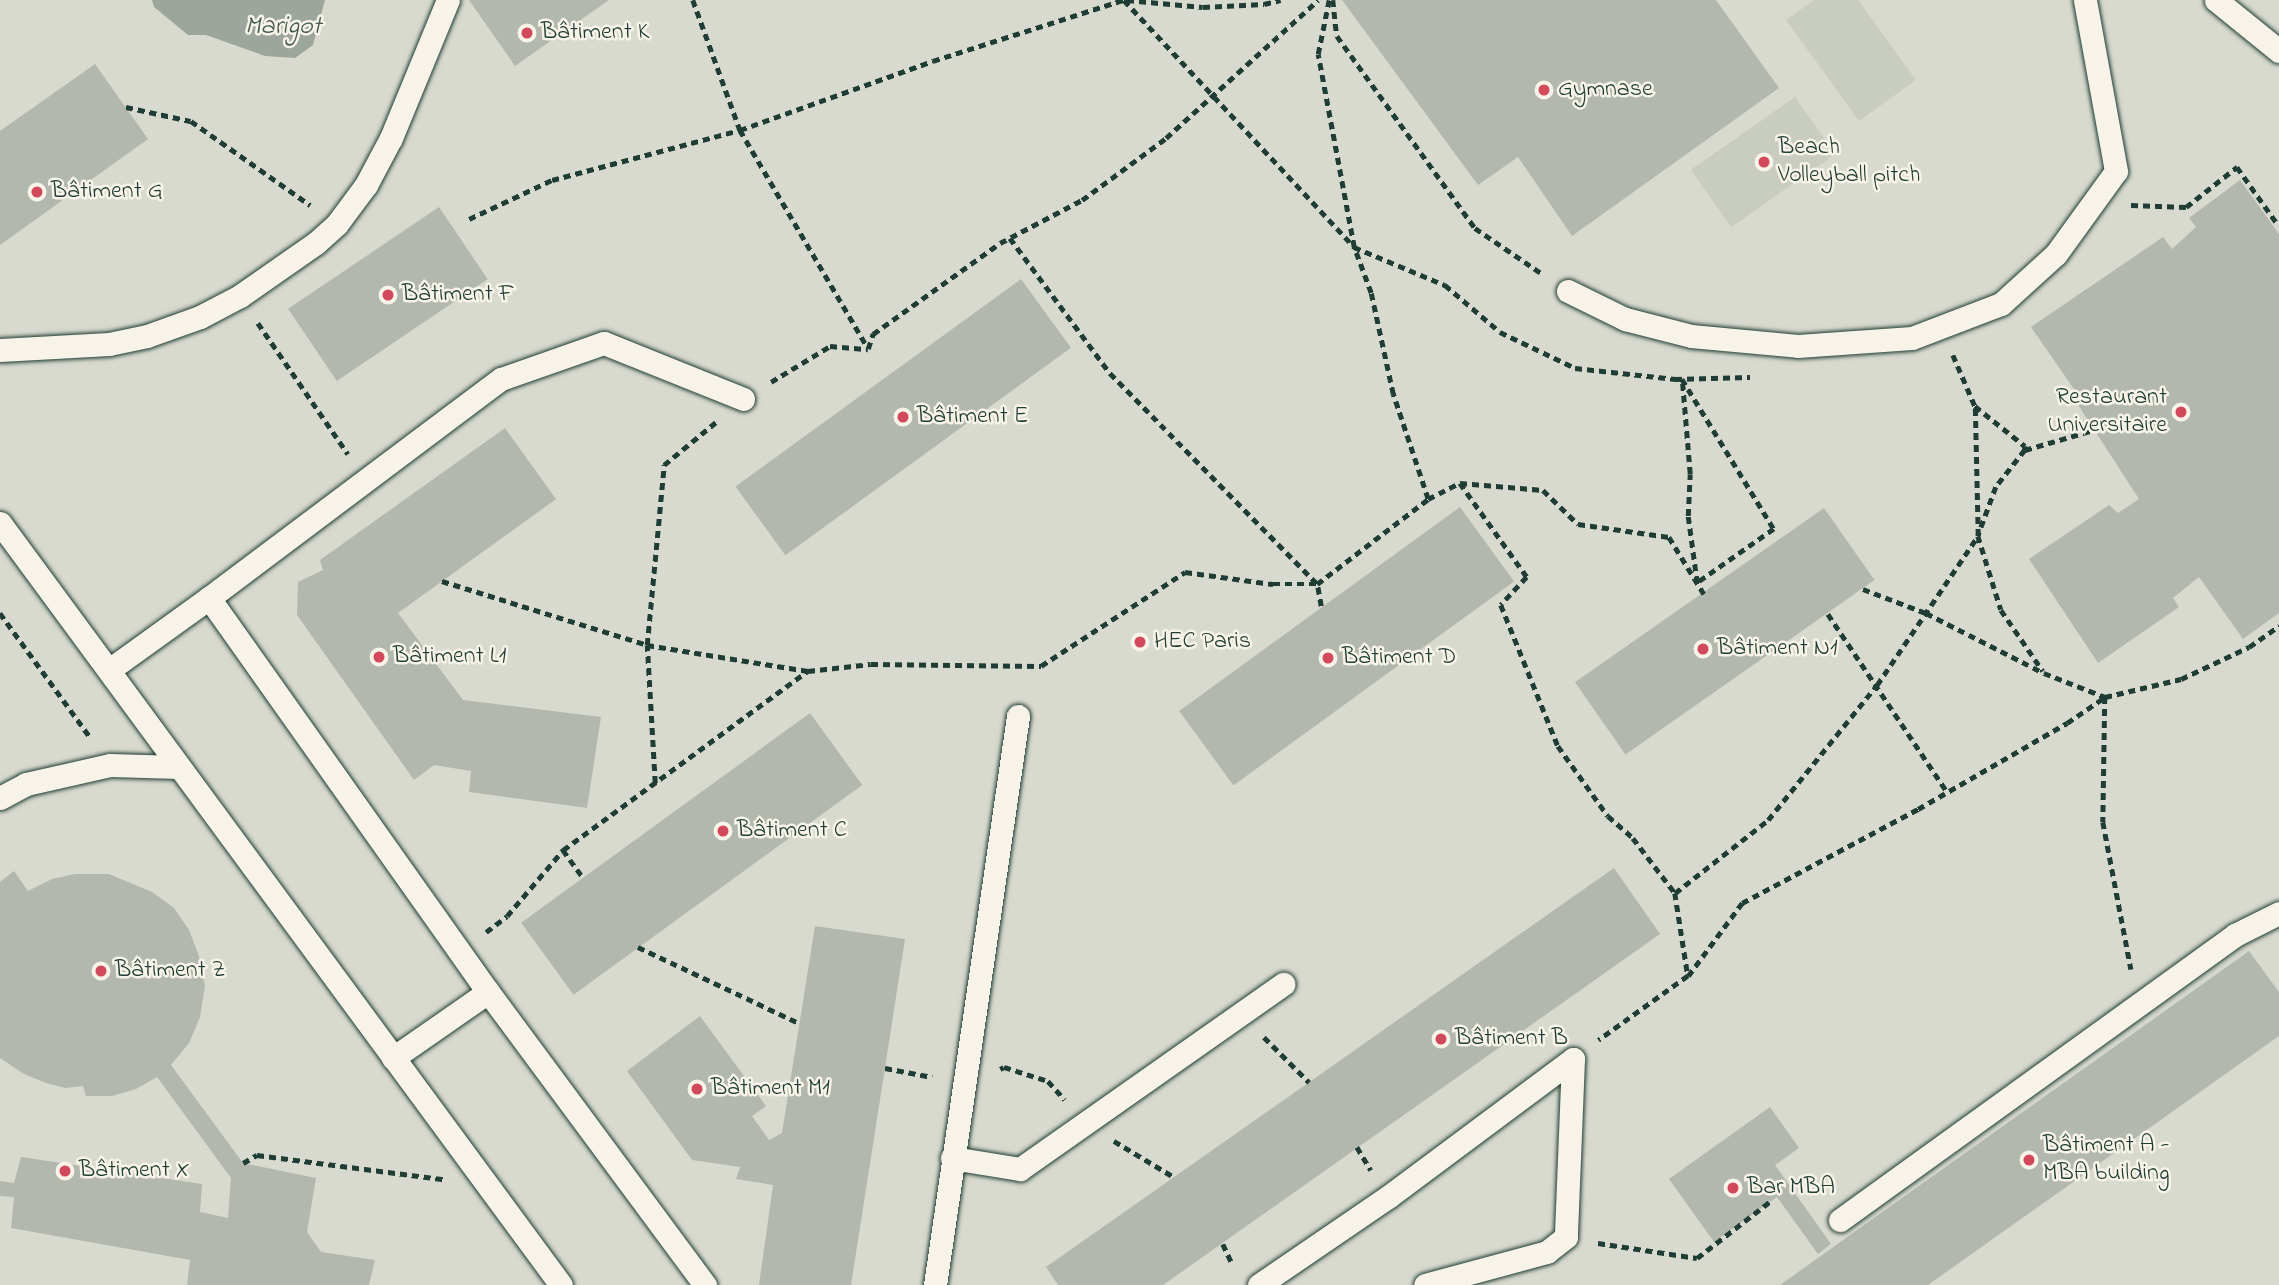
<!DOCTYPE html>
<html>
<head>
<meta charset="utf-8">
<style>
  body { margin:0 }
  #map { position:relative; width:2279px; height:1285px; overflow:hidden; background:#eae8dd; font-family:"Indie Flower",sans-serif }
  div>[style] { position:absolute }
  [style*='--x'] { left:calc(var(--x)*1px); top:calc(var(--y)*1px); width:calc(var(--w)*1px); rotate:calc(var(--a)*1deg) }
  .built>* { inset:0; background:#d9dacf; transform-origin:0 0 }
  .green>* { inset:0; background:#c8ccc1; transform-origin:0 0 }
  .water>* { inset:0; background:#9ca69c }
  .building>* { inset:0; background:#b2b8ae; transform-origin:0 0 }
  .path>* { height:4.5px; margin-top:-2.25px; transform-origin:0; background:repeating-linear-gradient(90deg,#1f3d34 0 7px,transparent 0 12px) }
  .roads { filter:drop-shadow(0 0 2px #1f3d34) drop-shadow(0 0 2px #1f3d34) }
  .lane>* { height:23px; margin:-11.5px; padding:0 11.5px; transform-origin:11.5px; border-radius:11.5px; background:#f7f3e8 }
  .dots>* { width:19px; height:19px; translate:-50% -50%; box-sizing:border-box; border:4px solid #f7f3e8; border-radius:50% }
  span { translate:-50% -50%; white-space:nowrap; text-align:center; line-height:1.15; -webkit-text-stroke:5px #f7f3e8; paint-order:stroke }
  .poi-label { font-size:24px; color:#1f3d34 }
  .left { translate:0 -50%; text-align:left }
  .right { translate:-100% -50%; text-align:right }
  .water-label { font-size:26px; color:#445c53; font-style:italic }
</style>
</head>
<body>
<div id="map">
  <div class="built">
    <i style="left:0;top:0;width:2279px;height:1285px"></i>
  </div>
  <div class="green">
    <i style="clip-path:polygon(1814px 0,1858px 0,1916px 80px,1859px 121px,1786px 20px)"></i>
    <i style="left:1795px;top:97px;width:70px;height:127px;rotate:55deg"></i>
  </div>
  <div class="water">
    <i style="clip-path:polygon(152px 0,325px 0,313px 45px,295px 58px,265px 56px,206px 35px,188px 35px,154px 7px)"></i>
  </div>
  <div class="building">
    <i style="clip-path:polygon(469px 0,609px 0,515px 66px)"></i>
    <i style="clip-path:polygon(1342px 0,1716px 0,1779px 88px,1572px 236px,1518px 157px,1478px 185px)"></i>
    <i style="clip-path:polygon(95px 64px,148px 139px,0 245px,0 131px)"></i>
    <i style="clip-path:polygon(2240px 180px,2279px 234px,2279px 613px,2243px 639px,2199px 577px,2173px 598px,2179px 607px,2098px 663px,2029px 559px,2109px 505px,2118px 513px,2139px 499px,2071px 394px,2076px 392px,2031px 327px,2163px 237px,2172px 249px,2196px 227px,2189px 218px)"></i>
    <i style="left:439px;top:207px;width:87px;height:182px;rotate:56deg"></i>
    <i style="left:1021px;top:279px;width:85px;height:353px;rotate:54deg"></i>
    <i style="clip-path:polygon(505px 428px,556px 499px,398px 613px,463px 700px,601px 717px,587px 808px,469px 792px,471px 771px,434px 765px,414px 780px,297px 615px,298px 582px,323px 570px,320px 560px)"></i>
    <i style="left:1460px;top:507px;width:92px;height:347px;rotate:54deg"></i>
    <i style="left:1824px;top:508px;width:88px;height:304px;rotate:55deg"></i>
    <i style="left:810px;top:713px;width:89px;height:357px;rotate:54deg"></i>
    <i style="clip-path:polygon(1614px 868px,1660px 934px,1163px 1285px,1058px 1285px,1046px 1267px)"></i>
    <i style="clip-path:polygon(14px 871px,28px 891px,52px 879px,75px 874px,109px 874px,152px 892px,174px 908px,189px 930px,199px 956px,205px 986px,200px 1017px,189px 1043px,171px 1065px,243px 1163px,316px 1178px,307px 1232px,321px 1252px,375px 1260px,369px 1285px,187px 1285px,190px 1260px,11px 1228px,14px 1197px,0 1196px,0 1181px,14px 1183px,21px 1157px,202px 1184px,200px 1212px,228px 1218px,231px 1178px,157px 1077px,136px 1089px,112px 1096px,86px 1096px,83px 1086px,65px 1088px,46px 1083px,24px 1074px,0 1058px,0 882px)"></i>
    <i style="clip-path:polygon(815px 926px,905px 939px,885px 1068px,851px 1285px,759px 1285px,773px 1185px,736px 1179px,740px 1167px,692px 1160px,627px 1071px,700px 1016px,766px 1106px,752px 1116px,769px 1140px,782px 1133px)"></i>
    <i style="clip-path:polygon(2249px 951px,2279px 992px,2279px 1036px,1928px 1285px,1780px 1285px)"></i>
    <i style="clip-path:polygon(1770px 1107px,1799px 1148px,1775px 1165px,1831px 1244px,1818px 1254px,1777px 1197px,1714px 1242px,1669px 1179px)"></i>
  </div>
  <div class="path">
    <i style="--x:693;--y:0;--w:138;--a:70.1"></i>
    <i style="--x:740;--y:130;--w:253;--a:59.6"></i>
    <i style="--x:1124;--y:0;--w:338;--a:47"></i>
    <i style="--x:1354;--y:247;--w:99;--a:22.7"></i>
    <i style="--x:1445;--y:285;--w:72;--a:40.5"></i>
    <i style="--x:1500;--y:332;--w:83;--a:25.6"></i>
    <i style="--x:1575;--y:368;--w:101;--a:6.3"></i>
    <i style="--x:1675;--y:379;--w:75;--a:-1.5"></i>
    <i style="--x:1127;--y:0;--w:76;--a:5.3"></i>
    <i style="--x:1203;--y:7;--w:61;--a:-2.8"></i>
    <i style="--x:1264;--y:4;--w:17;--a:-13"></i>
    <i style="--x:1333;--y:0;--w:36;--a:84"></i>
    <i style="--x:1337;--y:36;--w:236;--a:54.3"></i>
    <i style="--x:1475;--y:228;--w:80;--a:34.3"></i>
    <i style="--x:126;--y:107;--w:66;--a:12.2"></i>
    <i style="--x:191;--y:121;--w:146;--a:35.2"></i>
    <i style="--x:2131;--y:205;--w:55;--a:2.1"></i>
    <i style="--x:2186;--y:207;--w:65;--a:-38.1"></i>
    <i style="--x:2237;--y:167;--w:72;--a:54.6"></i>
    <i style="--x:469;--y:219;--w:92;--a:-25.2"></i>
    <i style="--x:552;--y:180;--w:195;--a:-14.9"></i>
    <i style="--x:740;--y:130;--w:205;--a:-19.7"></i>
    <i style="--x:933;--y:61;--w:200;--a:-17.8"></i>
    <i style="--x:1010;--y:238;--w:168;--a:53.5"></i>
    <i style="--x:1110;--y:373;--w:296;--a:45.5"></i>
    <i style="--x:258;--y:323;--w:159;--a:55.5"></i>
    <i style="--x:868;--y:349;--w:16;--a:-72"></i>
    <i style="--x:873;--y:334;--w:156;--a:-35.6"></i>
    <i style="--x:1000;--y:243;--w:93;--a:-27.7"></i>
    <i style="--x:1082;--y:200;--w:104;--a:-36.4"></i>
    <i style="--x:1166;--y:138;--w:205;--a:-42.2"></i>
    <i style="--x:1953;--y:355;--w:56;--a:66.7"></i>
    <i style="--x:1975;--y:406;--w:64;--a:38.7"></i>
    <i style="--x:2025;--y:446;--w:4;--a:90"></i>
    <i style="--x:2025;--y:450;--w:72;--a:-16.2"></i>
    <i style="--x:1682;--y:379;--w:176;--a:58.5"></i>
    <i style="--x:1774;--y:529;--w:94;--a:145"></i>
    <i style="--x:1697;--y:583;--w:68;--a:-97.7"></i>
    <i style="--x:1688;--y:516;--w:42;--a:-87.3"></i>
    <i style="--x:1690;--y:474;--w:95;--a:-94.8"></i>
    <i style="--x:771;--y:382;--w:69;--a:-31.4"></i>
    <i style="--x:830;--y:346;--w:38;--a:5"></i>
    <i style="--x:2025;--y:450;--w:47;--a:128.1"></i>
    <i style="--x:1996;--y:487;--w:52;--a:110.2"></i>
    <i style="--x:1978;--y:536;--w:77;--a:72.7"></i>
    <i style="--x:2001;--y:610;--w:74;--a:55.5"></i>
    <i style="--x:1460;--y:483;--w:115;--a:54.5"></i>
    <i style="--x:1527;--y:577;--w:38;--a:133"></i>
    <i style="--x:1501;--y:605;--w:152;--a:68"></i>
    <i style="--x:1558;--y:746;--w:86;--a:54.5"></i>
    <i style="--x:1608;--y:816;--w:33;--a:41"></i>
    <i style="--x:1633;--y:838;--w:69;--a:52.6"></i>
    <i style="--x:1675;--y:893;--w:84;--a:81.1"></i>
    <i style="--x:1688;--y:976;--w:110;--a:144.3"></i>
    <i style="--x:1428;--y:499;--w:36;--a:-27"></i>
    <i style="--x:1460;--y:483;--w:83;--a:4.8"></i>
    <i style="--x:1543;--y:490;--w:49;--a:44.2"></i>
    <i style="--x:1578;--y:524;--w:92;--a:8.1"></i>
    <i style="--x:1669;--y:537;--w:67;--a:58.4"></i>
    <i style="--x:442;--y:581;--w:215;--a:17.3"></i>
    <i style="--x:647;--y:645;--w:163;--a:9.2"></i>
    <i style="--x:1863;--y:589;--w:67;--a:20.9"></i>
    <i style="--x:1926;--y:613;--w:132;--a:27"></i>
    <i style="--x:2044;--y:673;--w:66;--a:21.5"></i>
    <i style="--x:2105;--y:697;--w:78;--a:-13.3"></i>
    <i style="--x:2181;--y:679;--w:75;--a:-25.2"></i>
    <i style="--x:2249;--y:647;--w:37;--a:-35"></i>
    <i style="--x:1321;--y:606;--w:22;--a:-100"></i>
    <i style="--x:1317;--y:584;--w:140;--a:-37.4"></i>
    <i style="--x:1428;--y:499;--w:111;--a:-108.4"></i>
    <i style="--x:1393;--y:394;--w:103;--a:-102.3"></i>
    <i style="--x:1371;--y:293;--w:49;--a:-110.3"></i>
    <i style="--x:1354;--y:247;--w:196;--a:-100.6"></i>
    <i style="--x:1318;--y:54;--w:55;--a:-78.5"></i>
    <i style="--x:0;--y:613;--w:153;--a:54"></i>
    <i style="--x:1828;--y:614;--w:214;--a:56.2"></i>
    <i style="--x:2105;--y:697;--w:125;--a:90.9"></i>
    <i style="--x:2103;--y:822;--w:150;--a:79.2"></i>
    <i style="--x:655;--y:783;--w:138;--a:-93.3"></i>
    <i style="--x:647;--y:645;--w:181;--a:-84.6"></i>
    <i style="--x:664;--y:465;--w:67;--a:-39.6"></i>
    <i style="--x:563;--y:850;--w:34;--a:54"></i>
    <i style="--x:1675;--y:893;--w:118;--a:-38.1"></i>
    <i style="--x:1768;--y:820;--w:174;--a:-51.1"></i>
    <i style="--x:1877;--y:685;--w:180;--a:-55.9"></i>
    <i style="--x:1978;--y:536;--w:130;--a:-91.3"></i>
    <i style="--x:486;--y:932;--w:26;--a:-37"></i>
    <i style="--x:507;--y:916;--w:87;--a:-49.7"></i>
    <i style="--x:563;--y:850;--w:303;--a:-36.2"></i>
    <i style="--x:808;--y:671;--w:63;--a:-6.3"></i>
    <i style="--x:871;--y:664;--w:170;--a:0.7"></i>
    <i style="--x:1041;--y:666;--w:172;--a:-33.1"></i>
    <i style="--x:1185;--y:572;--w:89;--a:7.8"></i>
    <i style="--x:1273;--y:584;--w:44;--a:0"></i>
    <i style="--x:638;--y:947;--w:178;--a:25.3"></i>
    <i style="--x:1688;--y:976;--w:91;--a:-53.5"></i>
    <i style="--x:1742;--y:903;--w:200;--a:-28.1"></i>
    <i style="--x:1918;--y:809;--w:172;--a:-30"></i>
    <i style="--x:2067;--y:723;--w:46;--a:-34.4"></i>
    <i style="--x:1264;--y:1037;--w:64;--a:45"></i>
    <i style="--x:885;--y:1068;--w:48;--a:10.8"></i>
    <i style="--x:1000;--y:1069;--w:4;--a:-27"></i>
    <i style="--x:1004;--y:1067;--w:46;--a:17.7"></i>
    <i style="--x:1048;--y:1081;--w:25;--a:48"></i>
    <i style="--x:1114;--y:1141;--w:70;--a:31"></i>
    <i style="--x:1357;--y:1147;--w:27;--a:59"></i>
    <i style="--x:243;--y:1163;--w:16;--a:-30"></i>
    <i style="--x:257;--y:1155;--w:188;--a:7.4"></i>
    <i style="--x:1598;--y:1243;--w:100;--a:8.6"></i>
    <i style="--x:1697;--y:1258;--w:95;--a:-37.7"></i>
    <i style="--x:1223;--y:1244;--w:23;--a:65"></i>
  </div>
  <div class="roads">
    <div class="lane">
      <i style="--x:2216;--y:0;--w:81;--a:39"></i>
      <i style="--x:1568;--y:291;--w:64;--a:26.2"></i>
      <i style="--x:1625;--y:319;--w:68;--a:14.4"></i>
      <i style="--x:1691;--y:336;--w:107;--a:5.3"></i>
      <i style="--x:1798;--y:346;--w:114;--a:-4"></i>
      <i style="--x:1912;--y:338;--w:95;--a:-20.9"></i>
      <i style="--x:2001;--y:304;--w:74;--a:-42.3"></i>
      <i style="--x:2056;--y:254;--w:102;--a:-54.1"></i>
      <i style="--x:2116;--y:171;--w:174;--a:-100.3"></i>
      <i style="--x:0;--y:350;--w:109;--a:-3.2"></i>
      <i style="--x:109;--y:344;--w:39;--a:-12"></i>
      <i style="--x:147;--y:336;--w:56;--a:-19.7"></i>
      <i style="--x:200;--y:317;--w:45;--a:-27.7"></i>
      <i style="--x:240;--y:296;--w:93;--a:-34.9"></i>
      <i style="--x:316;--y:243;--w:28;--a:-42"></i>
      <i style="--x:337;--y:224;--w:49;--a:-53.4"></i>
      <i style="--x:366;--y:185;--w:53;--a:-62"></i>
      <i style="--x:391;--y:138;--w:149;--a:-67.6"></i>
      <i style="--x:0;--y:523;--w:946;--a:53.64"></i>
      <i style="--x:109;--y:670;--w:123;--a:-35.8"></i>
      <i style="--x:0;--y:798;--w:30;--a:-28"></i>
      <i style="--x:26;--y:784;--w:86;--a:-12.7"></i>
      <i style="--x:110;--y:765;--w:69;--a:1.7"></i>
      <i style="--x:393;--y:1058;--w:116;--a:-34.8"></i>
      <i style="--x:952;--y:1158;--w:69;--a:9.2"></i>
      <i style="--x:1020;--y:1169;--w:322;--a:-35.1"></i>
      <i style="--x:1840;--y:1220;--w:487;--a:-35.8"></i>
      <i style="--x:2235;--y:935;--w:49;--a:-26.6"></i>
      <i style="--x:705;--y:1285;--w:365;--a:-126.5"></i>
      <i style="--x:488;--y:992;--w:483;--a:-125.3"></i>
      <i style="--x:209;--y:598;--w:365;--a:-36.9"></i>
      <i style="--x:501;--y:379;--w:109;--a:-19.3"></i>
      <i style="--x:604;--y:343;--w:150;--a:21.9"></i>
      <i style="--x:935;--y:1285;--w:575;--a:-81.7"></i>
      <i style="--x:1259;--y:1285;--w:156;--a:-34.3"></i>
      <i style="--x:1388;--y:1197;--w:231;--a:-36.7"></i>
      <i style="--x:1573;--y:1059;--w:178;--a:92.3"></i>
      <i style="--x:1566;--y:1237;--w:24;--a:142"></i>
      <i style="--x:1547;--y:1252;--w:126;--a:164.9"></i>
    </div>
  </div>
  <div class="dots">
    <i style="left:527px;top:33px;background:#d1495b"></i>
    <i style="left:1544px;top:90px;background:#d1495b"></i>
    <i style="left:1764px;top:162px;background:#d1495b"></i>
    <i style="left:37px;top:192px;background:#d1495b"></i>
    <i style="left:388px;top:295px;background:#d1495b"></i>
    <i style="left:2181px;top:412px;background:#d1495b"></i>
    <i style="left:903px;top:417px;background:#d1495b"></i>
    <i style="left:1140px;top:642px;background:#d1495b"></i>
    <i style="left:1703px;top:649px;background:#d1495b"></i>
    <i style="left:379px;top:657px;background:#d1495b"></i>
    <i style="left:1328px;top:658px;background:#d1495b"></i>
    <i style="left:723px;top:831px;background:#d1495b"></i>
    <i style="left:101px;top:971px;background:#d1495b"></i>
    <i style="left:1441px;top:1039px;background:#d1495b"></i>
    <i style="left:697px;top:1089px;background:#d1495b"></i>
    <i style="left:2029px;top:1160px;background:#d1495b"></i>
    <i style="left:65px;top:1171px;background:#d1495b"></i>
    <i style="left:1733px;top:1188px;background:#d1495b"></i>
  </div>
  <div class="poi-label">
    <span class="left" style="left:541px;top:33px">Bâtiment K</span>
    <span class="left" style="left:1558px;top:90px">Gymnase</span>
    <span class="left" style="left:1778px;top:162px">Beach<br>Volleyball pitch</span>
    <span class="left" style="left:51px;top:192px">Bâtiment G</span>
    <span class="left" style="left:402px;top:295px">Bâtiment F</span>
    <span class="right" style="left:2167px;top:412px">Restaurant<br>Universitaire</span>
    <span class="left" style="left:917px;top:417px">Bâtiment E</span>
    <span class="left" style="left:1154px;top:642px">HEC Paris</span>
    <span class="left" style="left:1717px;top:649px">Bâtiment N1</span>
    <span class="left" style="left:393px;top:657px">Bâtiment L1</span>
    <span class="left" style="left:1342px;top:658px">Bâtiment D</span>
    <span class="left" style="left:737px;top:831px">Bâtiment C</span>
    <span class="left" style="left:115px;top:971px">Bâtiment Z</span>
    <span class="left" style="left:1455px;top:1039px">Bâtiment B</span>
    <span class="left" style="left:711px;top:1089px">Bâtiment M1</span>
    <span class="left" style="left:2043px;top:1160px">Bâtiment A -<br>MBA building</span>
    <span class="left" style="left:79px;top:1171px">Bâtiment X</span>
    <span class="left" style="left:1747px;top:1188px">Bar MBA</span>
  </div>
  <div class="water-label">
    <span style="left:283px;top:28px">Marigot</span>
  </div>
</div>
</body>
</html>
